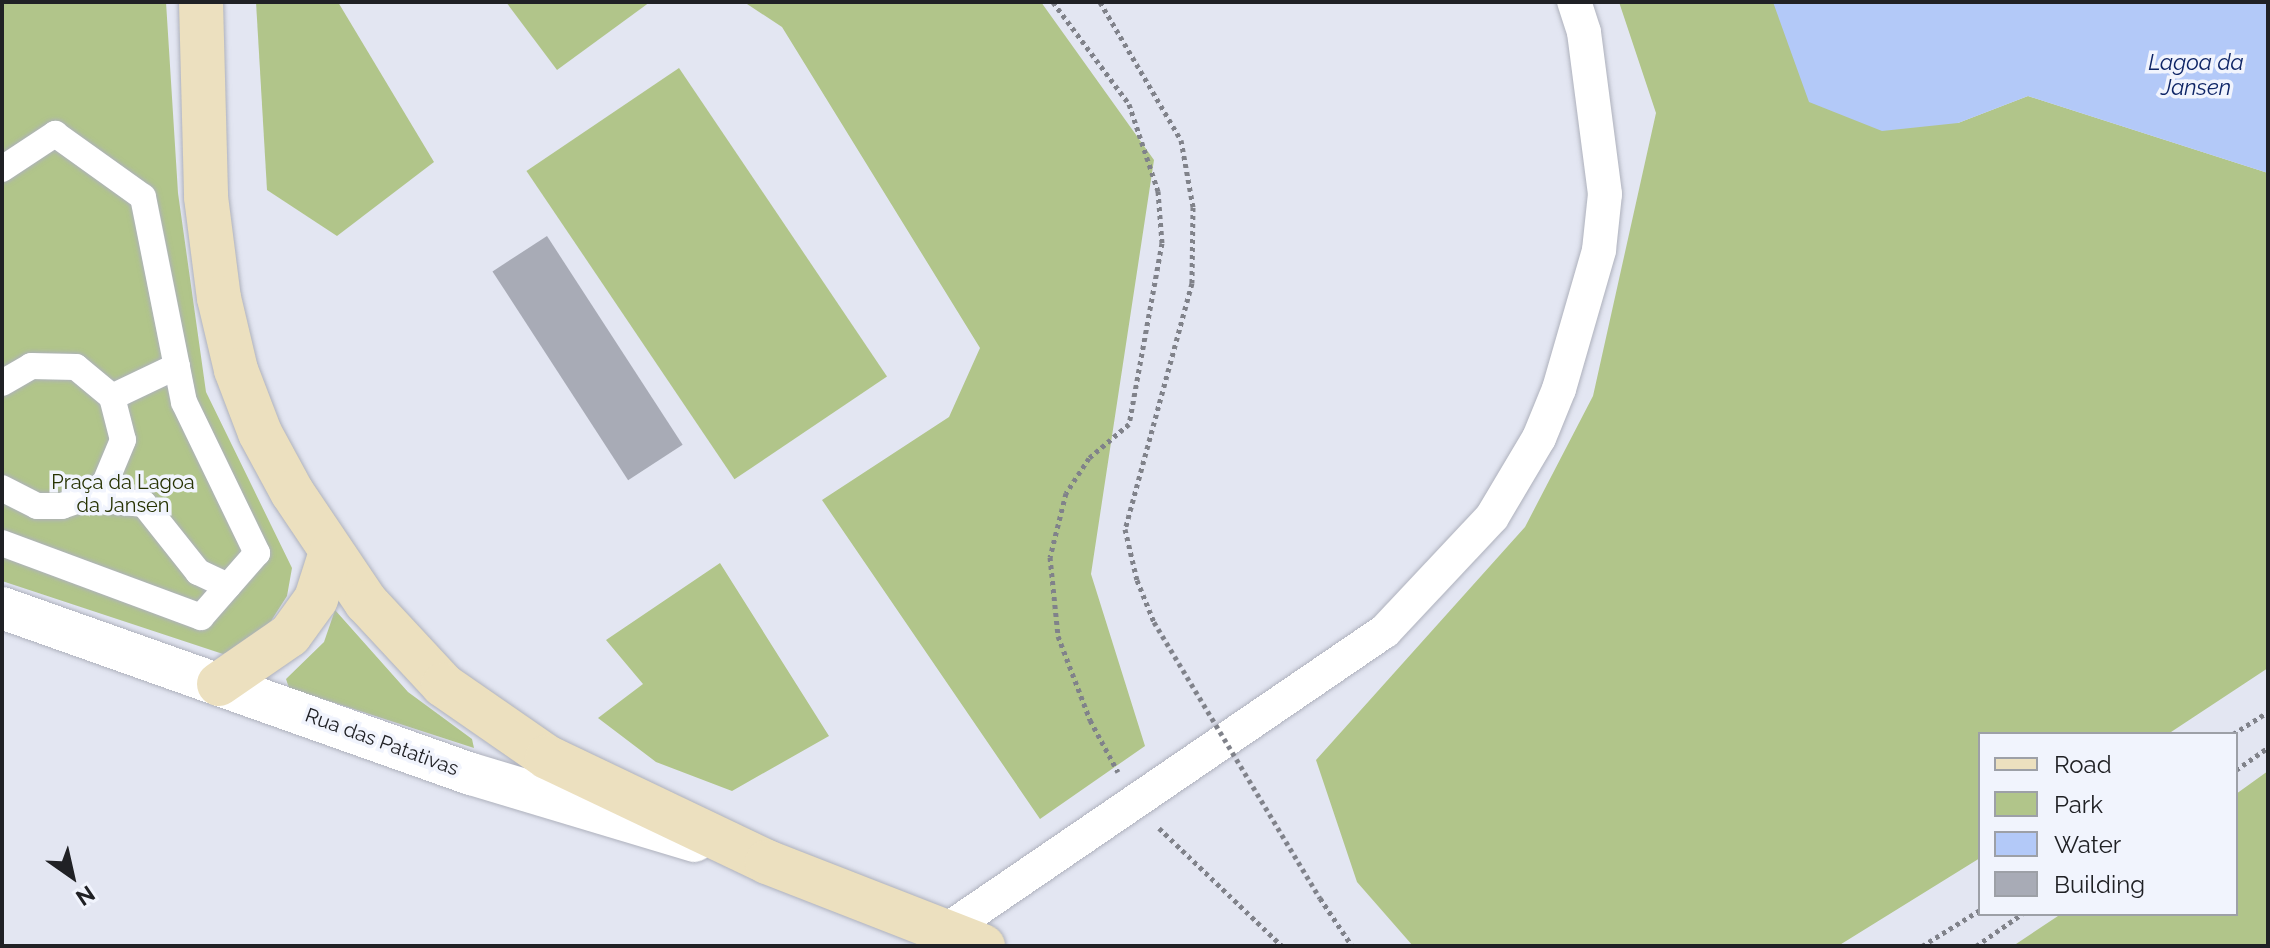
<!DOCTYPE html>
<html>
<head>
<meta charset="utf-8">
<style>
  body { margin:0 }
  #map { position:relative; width:2270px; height:948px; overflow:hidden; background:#e3e6f2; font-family:Raleway,sans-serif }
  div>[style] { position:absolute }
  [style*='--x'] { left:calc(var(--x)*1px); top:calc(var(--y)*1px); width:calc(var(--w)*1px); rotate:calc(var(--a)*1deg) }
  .green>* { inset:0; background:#b1c58a; transform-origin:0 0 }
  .water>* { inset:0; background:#b3c9f8 }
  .building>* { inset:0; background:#a8abb6; transform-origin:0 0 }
  .path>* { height:5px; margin-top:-2.5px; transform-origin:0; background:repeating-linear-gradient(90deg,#80828a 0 4px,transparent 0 8px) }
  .roads { filter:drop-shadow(0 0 2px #aeb1bc) drop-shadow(0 0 2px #aeb1bc) }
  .pedestrian>* { height:26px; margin:-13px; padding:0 13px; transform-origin:13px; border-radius:13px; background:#fff }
  .minor>* { height:34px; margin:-17px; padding:0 17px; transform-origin:17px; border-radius:17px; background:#fff }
  .tertiary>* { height:42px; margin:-21px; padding:0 21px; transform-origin:21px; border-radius:21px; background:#fff }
  .secondary>* { height:44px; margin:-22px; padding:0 22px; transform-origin:22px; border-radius:22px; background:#ece0bf }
  .path-bridge>* { height:5px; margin-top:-2.5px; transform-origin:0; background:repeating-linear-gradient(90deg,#80828a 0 4px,transparent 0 8px) }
  span { translate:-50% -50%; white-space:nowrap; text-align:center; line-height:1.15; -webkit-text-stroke:7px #f1f4fd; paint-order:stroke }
  .park-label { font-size:20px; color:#263202 }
  .street-label { font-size:20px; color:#202125 }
  .water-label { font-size:22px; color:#0e2566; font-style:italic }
  .frame { position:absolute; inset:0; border:4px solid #202125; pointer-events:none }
  .legend { position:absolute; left:1978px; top:732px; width:260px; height:184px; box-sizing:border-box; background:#f1f4fd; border:2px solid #9da0a7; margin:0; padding:10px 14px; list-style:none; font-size:24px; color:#202125 }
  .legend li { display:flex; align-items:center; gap:16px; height:40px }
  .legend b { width:40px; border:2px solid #9da0a7 }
  .north { position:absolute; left:32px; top:836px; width:80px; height:80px; -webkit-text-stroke:6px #f1f4fd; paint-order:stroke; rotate:146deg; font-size:22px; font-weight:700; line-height:32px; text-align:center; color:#202125 }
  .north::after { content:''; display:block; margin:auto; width:28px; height:36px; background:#202125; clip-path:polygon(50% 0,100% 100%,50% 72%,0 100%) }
</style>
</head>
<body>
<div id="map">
  <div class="green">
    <i style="clip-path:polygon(2px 2px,166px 2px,178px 193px,206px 392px,292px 568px,287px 596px,271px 621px,248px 643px,223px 654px,2px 581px)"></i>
    <i style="clip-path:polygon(256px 2px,338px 2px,434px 162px,337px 236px,267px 190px)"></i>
    <i style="clip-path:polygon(506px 2px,650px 2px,557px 70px)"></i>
    <i style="clip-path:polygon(744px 2px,1041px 2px,1154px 160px,1091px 574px,1145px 746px,1040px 819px,822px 500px,949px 417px,980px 348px,782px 27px)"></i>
    <i style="clip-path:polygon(1619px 2px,1773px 2px,1958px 123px,2028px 96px,2268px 173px,2268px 668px,2168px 734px,1980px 734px,1980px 858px,1838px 946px,1413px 946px,1357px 882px,1316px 760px,1525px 527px,1593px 396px,1656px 113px)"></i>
    <i style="left:679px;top:68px;width:372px;height:184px;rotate:56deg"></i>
    <i style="clip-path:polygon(720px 563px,829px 736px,732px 791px,656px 762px,598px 718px,643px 684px,606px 640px)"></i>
    <i style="clip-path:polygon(335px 610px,408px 692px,472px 739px,474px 748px,289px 688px,286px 679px,324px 642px)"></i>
    <i style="clip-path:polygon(2268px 771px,2268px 946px,2013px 946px,2061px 914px,2236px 914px,2236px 794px)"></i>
  </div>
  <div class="water">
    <i style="clip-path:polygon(1773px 2px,2268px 2px,2268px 173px,2028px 96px,1958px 123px,1882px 131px,1809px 102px)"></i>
  </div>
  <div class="building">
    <i style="left:547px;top:236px;width:249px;height:65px;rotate:57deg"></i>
  </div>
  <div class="path">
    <i style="--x:1053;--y:2;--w:127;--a:53.3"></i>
    <i style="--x:1129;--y:104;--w:92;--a:71.6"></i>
    <i style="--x:1158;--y:191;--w:52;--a:85.6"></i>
    <i style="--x:1162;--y:243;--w:184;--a:100.3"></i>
    <i style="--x:1129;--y:424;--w:52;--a:139.6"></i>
    <i style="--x:1089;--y:458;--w:42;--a:123.3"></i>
    <i style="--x:1066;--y:493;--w:66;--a:104"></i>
    <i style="--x:1050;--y:557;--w:79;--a:84.2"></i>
    <i style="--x:1058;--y:636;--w:90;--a:69.1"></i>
    <i style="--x:1090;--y:720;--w:59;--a:61.7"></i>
    <i style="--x:1100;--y:2;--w:160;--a:59.6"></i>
    <i style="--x:1181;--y:140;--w:68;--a:79.8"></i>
    <i style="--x:1193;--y:207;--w:76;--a:90.8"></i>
    <i style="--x:1192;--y:283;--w:255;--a:105.2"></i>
    <i style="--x:1125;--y:529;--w:52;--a:76.8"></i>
    <i style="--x:1137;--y:580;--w:45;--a:68"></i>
    <i style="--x:2233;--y:734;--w:41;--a:-32.2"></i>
    <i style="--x:2236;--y:770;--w:39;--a:-35"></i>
    <i style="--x:1159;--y:828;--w:170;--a:43.8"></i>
    <i style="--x:1320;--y:898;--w:58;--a:56.3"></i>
    <i style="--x:1922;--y:946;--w:68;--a:-31.8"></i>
    <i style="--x:1976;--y:946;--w:56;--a:-34.8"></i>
  </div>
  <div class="roads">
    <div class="pedestrian">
      <i style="--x:2;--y:169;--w:64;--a:-33.4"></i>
      <i style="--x:55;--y:134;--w:108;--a:35.6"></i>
      <i style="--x:143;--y:197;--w:209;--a:78.7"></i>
      <i style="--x:184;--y:402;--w:168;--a:64.2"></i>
      <i style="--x:257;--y:553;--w:85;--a:131.2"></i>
      <i style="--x:201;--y:617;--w:212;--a:-159.6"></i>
      <i style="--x:2;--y:383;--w:34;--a:-30"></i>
      <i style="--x:31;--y:366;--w:45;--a:1.3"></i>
      <i style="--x:76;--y:367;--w:47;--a:39.8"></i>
      <i style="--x:112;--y:397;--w:44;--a:75.7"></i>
      <i style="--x:123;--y:440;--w:47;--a:112.7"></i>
      <i style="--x:105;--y:483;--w:25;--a:143"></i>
      <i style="--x:85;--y:498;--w:24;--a:161"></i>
      <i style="--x:62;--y:506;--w:25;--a:180"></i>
      <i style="--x:37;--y:506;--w:39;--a:-153"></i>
      <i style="--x:112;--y:397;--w:72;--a:-25.5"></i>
      <i style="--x:85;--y:498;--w:59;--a:5.8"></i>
      <i style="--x:144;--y:504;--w:87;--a:51.5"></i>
      <i style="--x:198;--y:572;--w:33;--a:25"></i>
    </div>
    <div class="minor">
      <i style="--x:944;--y:932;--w:534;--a:-34.32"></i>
      <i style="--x:1385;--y:631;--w:156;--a:-46.8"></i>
      <i style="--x:1492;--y:517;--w:92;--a:-59.3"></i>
      <i style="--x:1539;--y:438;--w:53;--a:-67.8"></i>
      <i style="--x:1559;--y:389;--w:145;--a:-73.9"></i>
      <i style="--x:1599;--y:250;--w:56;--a:-83.9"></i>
      <i style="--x:1605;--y:194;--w:163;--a:-97.4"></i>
      <i style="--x:1584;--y:32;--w:32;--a:-108"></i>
    </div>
    <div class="tertiary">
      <i style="--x:2;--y:608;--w:498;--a:19.5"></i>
      <i style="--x:471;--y:774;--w:233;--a:16.7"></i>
    </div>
    <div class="secondary">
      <i style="--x:201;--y:2;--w:195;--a:88.5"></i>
      <i style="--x:206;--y:197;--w:102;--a:82.7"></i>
      <i style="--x:219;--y:298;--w:74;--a:76.7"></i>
      <i style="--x:236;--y:370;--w:67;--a:69.1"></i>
      <i style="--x:260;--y:433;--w:67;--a:61.5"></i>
      <i style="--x:292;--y:492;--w:133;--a:56.1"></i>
      <i style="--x:366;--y:602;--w:113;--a:47.1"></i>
      <i style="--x:443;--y:685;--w:126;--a:34.7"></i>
      <i style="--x:547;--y:757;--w:244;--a:25.5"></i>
      <i style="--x:767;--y:862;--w:232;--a:21.3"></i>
      <i style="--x:219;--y:684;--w:86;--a:-34.6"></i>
      <i style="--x:290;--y:635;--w:44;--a:-54.2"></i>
      <i style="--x:316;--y:599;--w:49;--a:-72.3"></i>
    </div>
  </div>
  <div class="path-bridge">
    <i style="--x:1154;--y:622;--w:322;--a:59"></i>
  </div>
  <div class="park-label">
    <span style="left:123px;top:494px">Praça da Lagoa<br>da Jansen</span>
  </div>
  <div class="street-label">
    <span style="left:382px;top:742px;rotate:20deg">Rua das Patativas</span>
  </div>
  <div class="water-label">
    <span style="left:2196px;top:75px">Lagoa da<br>Jansen</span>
  </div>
  <div class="frame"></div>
  <ul class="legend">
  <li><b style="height:10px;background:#ece0bf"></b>Road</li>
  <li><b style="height:22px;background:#b1c58a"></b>Park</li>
  <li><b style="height:22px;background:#b3c9f8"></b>Water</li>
  <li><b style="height:22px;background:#a8abb6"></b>Building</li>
  </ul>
  <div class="north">N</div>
</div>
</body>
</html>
